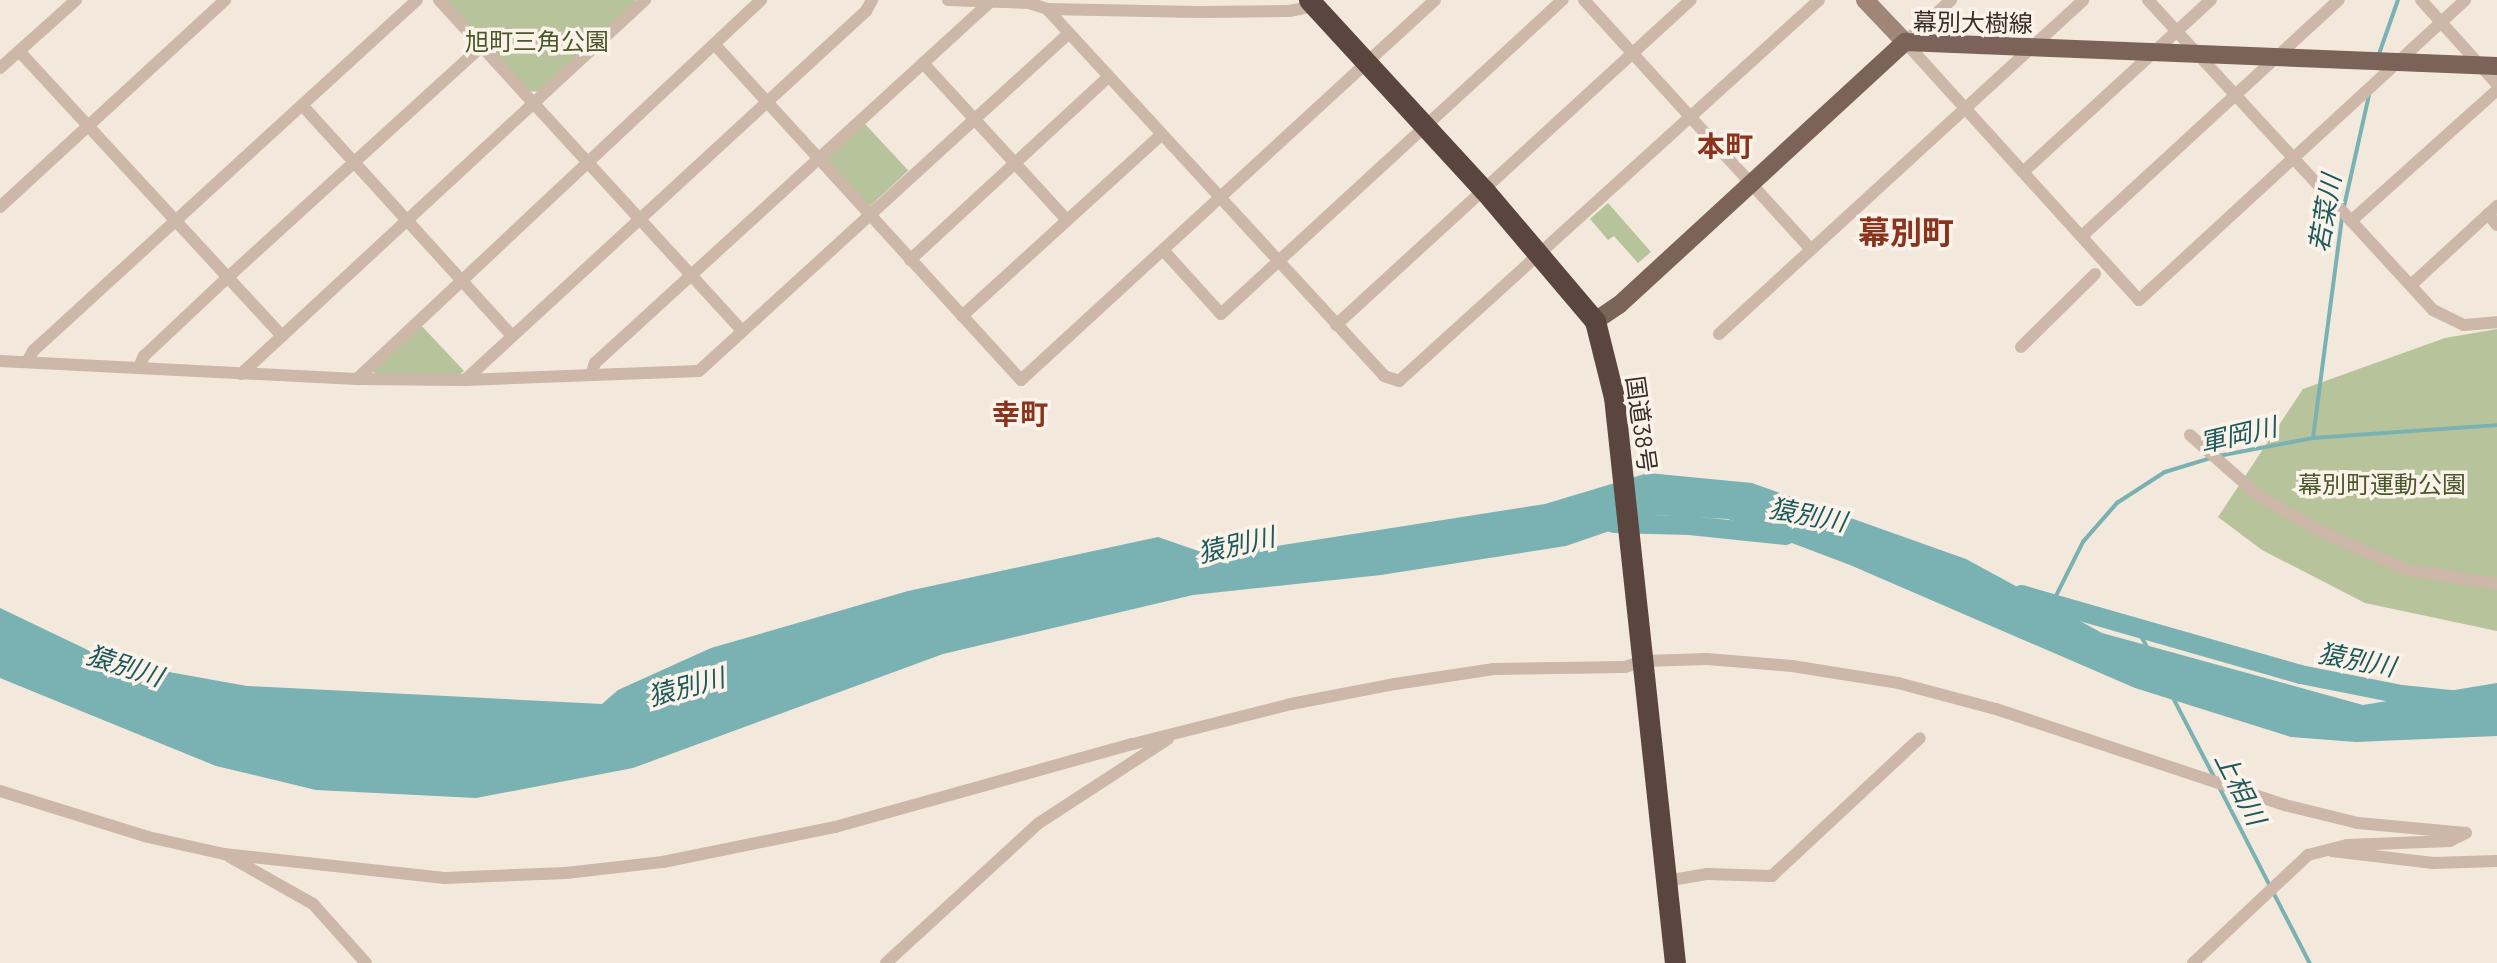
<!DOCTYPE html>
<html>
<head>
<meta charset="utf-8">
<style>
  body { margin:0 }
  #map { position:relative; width:2497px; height:963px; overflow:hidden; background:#f3e8dc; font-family:Barlow,"Noto Sans JP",sans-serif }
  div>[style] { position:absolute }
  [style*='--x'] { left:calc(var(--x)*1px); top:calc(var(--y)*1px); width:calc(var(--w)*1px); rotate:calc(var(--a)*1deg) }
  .green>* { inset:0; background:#b7c39b; transform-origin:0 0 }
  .water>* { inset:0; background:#7ab1b2 }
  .stream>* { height:3.5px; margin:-1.75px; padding:0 1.75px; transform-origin:1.75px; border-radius:1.75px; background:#7ab1b2 }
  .river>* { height:19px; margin:-9.5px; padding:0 9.5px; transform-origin:9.5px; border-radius:9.5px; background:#7ab1b2 }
  .street>* { height:12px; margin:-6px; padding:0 6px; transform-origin:6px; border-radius:6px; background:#ccb7a8 }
  .secondary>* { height:18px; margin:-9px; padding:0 9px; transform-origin:9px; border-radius:9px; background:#a08679 }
  .primary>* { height:18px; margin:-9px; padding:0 9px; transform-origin:9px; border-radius:9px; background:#7b6359 }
  .highway>* { height:21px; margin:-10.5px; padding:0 10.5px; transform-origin:10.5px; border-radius:10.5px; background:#5a463f }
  span { translate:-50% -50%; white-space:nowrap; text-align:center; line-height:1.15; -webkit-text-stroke:7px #fbf2e9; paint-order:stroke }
  .street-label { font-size:24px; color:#382d28 }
  .park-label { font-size:24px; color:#49582b }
  .water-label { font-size:26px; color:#1c5a5c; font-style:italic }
  .quarter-label { font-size:28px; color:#8b341d; font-weight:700 }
  .district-label { font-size:32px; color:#8b341d; font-weight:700 }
</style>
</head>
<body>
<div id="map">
  <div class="green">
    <i style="clip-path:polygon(445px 0,635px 0,636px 5px,540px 92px,528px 91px)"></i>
    <i style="left:864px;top:123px;width:65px;height:54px;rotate:47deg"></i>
    <i style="clip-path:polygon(1608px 203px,1651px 252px,1638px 263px,1614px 236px,1608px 240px,1590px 219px)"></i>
    <i style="clip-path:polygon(419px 323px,464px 371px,458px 376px,375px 376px,372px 366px)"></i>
    <i style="clip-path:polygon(2497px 329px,2497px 631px,2365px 603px,2262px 550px,2218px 517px,2303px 389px,2445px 338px)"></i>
  </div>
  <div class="water">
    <i style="clip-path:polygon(1648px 473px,1752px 483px,1966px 559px,2102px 633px,2363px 705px,2497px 683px,2497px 736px,2356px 742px,2291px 737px,2135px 688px,1850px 565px,1728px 519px,1656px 515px,1566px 546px,1381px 575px,1193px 595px,943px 654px,633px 768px,476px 798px,316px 790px,216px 766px,0 678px,0 608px,113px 662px,247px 686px,602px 704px,618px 690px,711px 648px,908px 591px,1158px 537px,1213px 556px,1545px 504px)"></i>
  </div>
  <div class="stream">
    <i style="--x:2378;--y:57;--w:60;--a:-70.7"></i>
    <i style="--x:2344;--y:207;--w:115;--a:-77.4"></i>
    <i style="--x:2313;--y:438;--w:222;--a:-82.5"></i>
    <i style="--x:2218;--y:456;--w:97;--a:-10.7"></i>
    <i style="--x:2313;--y:438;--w:184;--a:-4"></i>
    <i style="--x:2052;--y:604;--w:69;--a:-63.4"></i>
    <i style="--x:2083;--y:542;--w:52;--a:-48.9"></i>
    <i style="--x:2117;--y:503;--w:57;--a:-32.9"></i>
    <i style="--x:2165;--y:472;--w:48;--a:-16.9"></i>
    <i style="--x:2138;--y:630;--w:23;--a:61"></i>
    <i style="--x:2173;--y:697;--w:91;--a:62.6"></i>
    <i style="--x:2220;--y:788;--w:197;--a:62.8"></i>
  </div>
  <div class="river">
    <i style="--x:1613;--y:523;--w:76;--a:1.5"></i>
    <i style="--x:1689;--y:525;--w:97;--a:5.9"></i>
    <i style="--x:2021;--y:594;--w:290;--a:16"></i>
    <i style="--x:2300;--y:674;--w:103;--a:11.2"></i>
    <i style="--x:2401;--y:694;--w:97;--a:5.9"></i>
  </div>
  <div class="street">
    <i style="--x:439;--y:0;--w:449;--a:47.5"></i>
    <i style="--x:948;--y:0;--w:81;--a:2.1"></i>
    <i style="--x:1029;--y:3;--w:19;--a:18"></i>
    <i style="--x:1047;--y:9;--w:151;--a:1.1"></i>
    <i style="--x:1198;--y:12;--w:91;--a:-0.6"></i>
    <i style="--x:1289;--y:11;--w:26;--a:-11"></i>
    <i style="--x:1584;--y:0;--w:336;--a:47.7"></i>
    <i style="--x:1951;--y:0;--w:62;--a:137.6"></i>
    <i style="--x:1905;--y:42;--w:348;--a:47.8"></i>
    <i style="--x:2139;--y:300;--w:443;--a:-42.6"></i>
    <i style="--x:2148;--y:0;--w:421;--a:47.4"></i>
    <i style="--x:2433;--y:310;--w:34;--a:26"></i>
    <i style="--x:2464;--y:325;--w:33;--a:-5"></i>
    <i style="--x:2421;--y:0;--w:113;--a:47.9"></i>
    <i style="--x:1047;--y:9;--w:498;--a:47.4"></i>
    <i style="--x:1384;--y:376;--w:16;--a:18"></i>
    <i style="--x:1399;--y:381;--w:567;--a:-42.21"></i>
    <i style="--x:716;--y:46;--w:452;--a:47.6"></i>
    <i style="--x:1021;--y:380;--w:562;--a:-42.55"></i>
    <i style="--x:19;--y:51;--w:388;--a:47.3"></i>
    <i style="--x:923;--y:63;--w:213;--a:47.5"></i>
    <i style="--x:0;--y:68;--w:102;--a:-41.8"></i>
    <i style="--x:302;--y:105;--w:312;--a:47.7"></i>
    <i style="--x:2023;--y:172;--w:255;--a:-42.5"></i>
    <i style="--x:0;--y:207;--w:306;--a:-42.6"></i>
    <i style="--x:2488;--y:214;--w:14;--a:51"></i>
    <i style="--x:2351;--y:221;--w:196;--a:-41.9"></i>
    <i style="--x:2082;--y:236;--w:349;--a:-42.6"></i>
    <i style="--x:1163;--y:250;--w:86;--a:47.8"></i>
    <i style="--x:1221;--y:314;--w:464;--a:-42.6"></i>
    <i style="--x:910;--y:260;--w:270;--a:-42.7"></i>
    <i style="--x:2411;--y:285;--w:117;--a:-42.6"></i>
    <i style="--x:962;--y:316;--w:269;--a:-42.3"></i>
    <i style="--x:1336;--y:325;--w:481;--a:-42.5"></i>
    <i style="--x:1719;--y:334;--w:494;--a:-42.5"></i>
    <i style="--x:2021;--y:347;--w:104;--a:-44.6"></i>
    <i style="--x:0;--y:361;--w:357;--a:2.9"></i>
    <i style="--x:357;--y:379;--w:108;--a:0.5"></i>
    <i style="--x:465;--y:380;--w:234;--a:-2.2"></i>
    <i style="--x:699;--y:371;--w:500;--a:-42.4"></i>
    <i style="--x:27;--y:362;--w:13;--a:-61"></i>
    <i style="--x:33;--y:351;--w:520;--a:-42.43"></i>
    <i style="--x:139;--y:367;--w:12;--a:-66"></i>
    <i style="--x:144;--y:356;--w:114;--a:-43.2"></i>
    <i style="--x:227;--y:278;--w:345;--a:-42.3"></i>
    <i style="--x:241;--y:374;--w:551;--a:-42.79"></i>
    <i style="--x:591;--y:375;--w:13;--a:-72"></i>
    <i style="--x:595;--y:363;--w:535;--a:-42.42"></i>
    <i style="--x:357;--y:379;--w:554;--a:-43.17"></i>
    <i style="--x:465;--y:380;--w:545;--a:-42.62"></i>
    <i style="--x:866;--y:11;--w:13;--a:-61"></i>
    <i style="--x:2190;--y:435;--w:94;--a:41.5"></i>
    <i style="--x:2260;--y:497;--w:78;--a:29.2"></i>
    <i style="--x:2328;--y:535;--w:86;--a:23.9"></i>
    <i style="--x:2407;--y:570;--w:91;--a:8.8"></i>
    <i style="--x:0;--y:791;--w:155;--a:17.3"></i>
    <i style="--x:148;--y:837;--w:78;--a:12.6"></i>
    <i style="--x:224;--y:854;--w:222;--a:6.2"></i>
    <i style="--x:445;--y:878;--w:121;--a:-2.4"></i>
    <i style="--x:566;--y:873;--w:98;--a:-6.5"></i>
    <i style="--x:663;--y:862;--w:176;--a:-11.5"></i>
    <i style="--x:835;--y:827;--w:309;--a:-15.6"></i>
    <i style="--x:1133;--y:744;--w:163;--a:-14.2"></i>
    <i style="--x:1291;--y:704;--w:106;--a:-10.9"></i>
    <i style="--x:1395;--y:684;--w:100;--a:-8.6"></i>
    <i style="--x:1494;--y:669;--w:131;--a:-0.9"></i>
    <i style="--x:1625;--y:667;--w:20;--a:-18"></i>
    <i style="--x:1644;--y:661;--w:63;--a:-1.8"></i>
    <i style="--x:1707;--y:659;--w:85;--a:4.7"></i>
    <i style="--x:1792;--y:666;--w:107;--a:9.1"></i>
    <i style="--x:1898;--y:683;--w:101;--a:14.9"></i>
    <i style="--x:1996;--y:709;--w:305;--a:18.4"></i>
    <i style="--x:2285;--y:805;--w:75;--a:13.9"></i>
    <i style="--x:2358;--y:823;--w:108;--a:5.3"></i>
    <i style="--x:2332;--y:851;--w:102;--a:6.8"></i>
    <i style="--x:2433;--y:863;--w:64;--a:-1.8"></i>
    <i style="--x:230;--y:857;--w:95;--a:29.5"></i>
    <i style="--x:313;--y:904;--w:79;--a:48.1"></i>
    <i style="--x:1666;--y:881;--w:42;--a:-9.7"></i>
    <i style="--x:1707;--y:874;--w:65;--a:1.8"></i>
    <i style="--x:1772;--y:876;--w:202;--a:-43"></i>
    <i style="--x:886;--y:963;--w:207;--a:-42.5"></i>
    <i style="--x:1039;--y:823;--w:154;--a:-33.1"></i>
    <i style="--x:2193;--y:963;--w:158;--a:-43.2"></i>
    <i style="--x:2308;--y:855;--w:40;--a:-14.4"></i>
    <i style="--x:2347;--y:845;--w:103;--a:-2.2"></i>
    <i style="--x:2450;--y:841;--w:18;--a:-27"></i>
  </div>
  <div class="secondary">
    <i style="--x:1865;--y:0;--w:58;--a:46.4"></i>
  </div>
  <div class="primary">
    <i style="--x:1595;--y:321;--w:29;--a:-34"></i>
    <i style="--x:1619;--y:305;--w:389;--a:-42.6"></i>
    <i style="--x:1905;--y:42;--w:592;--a:2.32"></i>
  </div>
  <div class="highway">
    <i style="--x:1309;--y:0;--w:258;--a:47.4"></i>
    <i style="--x:1484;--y:190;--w:172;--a:49.7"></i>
    <i style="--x:1595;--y:321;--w:78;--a:76"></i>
    <i style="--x:1614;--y:397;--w:569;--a:83.85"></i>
  </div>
  <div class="street-label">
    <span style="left:1973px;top:22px;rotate:1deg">幕別大樹線</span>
    <span style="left:1642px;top:424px;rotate:82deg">国道38号</span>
  </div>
  <div class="park-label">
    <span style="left:537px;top:41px">旭町三角公園</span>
    <span style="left:2382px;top:484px">幕別町運動公園</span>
  </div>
  <div class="water-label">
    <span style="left:2324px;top:213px;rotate:-80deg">若菜川</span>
    <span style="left:2238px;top:434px;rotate:-13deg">軍岡川</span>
    <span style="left:1808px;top:514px;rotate:11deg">猿別川</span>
    <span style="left:1236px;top:544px;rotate:-13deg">猿別川</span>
    <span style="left:2357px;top:659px;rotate:11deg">猿別川</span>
    <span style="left:125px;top:665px;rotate:18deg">猿別川</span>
    <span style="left:686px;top:686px;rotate:-15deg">猿別川</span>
    <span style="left:2241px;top:788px;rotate:63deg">上相川</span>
  </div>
  <div class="quarter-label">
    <span style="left:1725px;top:145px">本町</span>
    <span style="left:1020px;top:413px">幸町</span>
  </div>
  <div class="district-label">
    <span style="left:1906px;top:231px">幕別町</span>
  </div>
</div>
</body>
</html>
